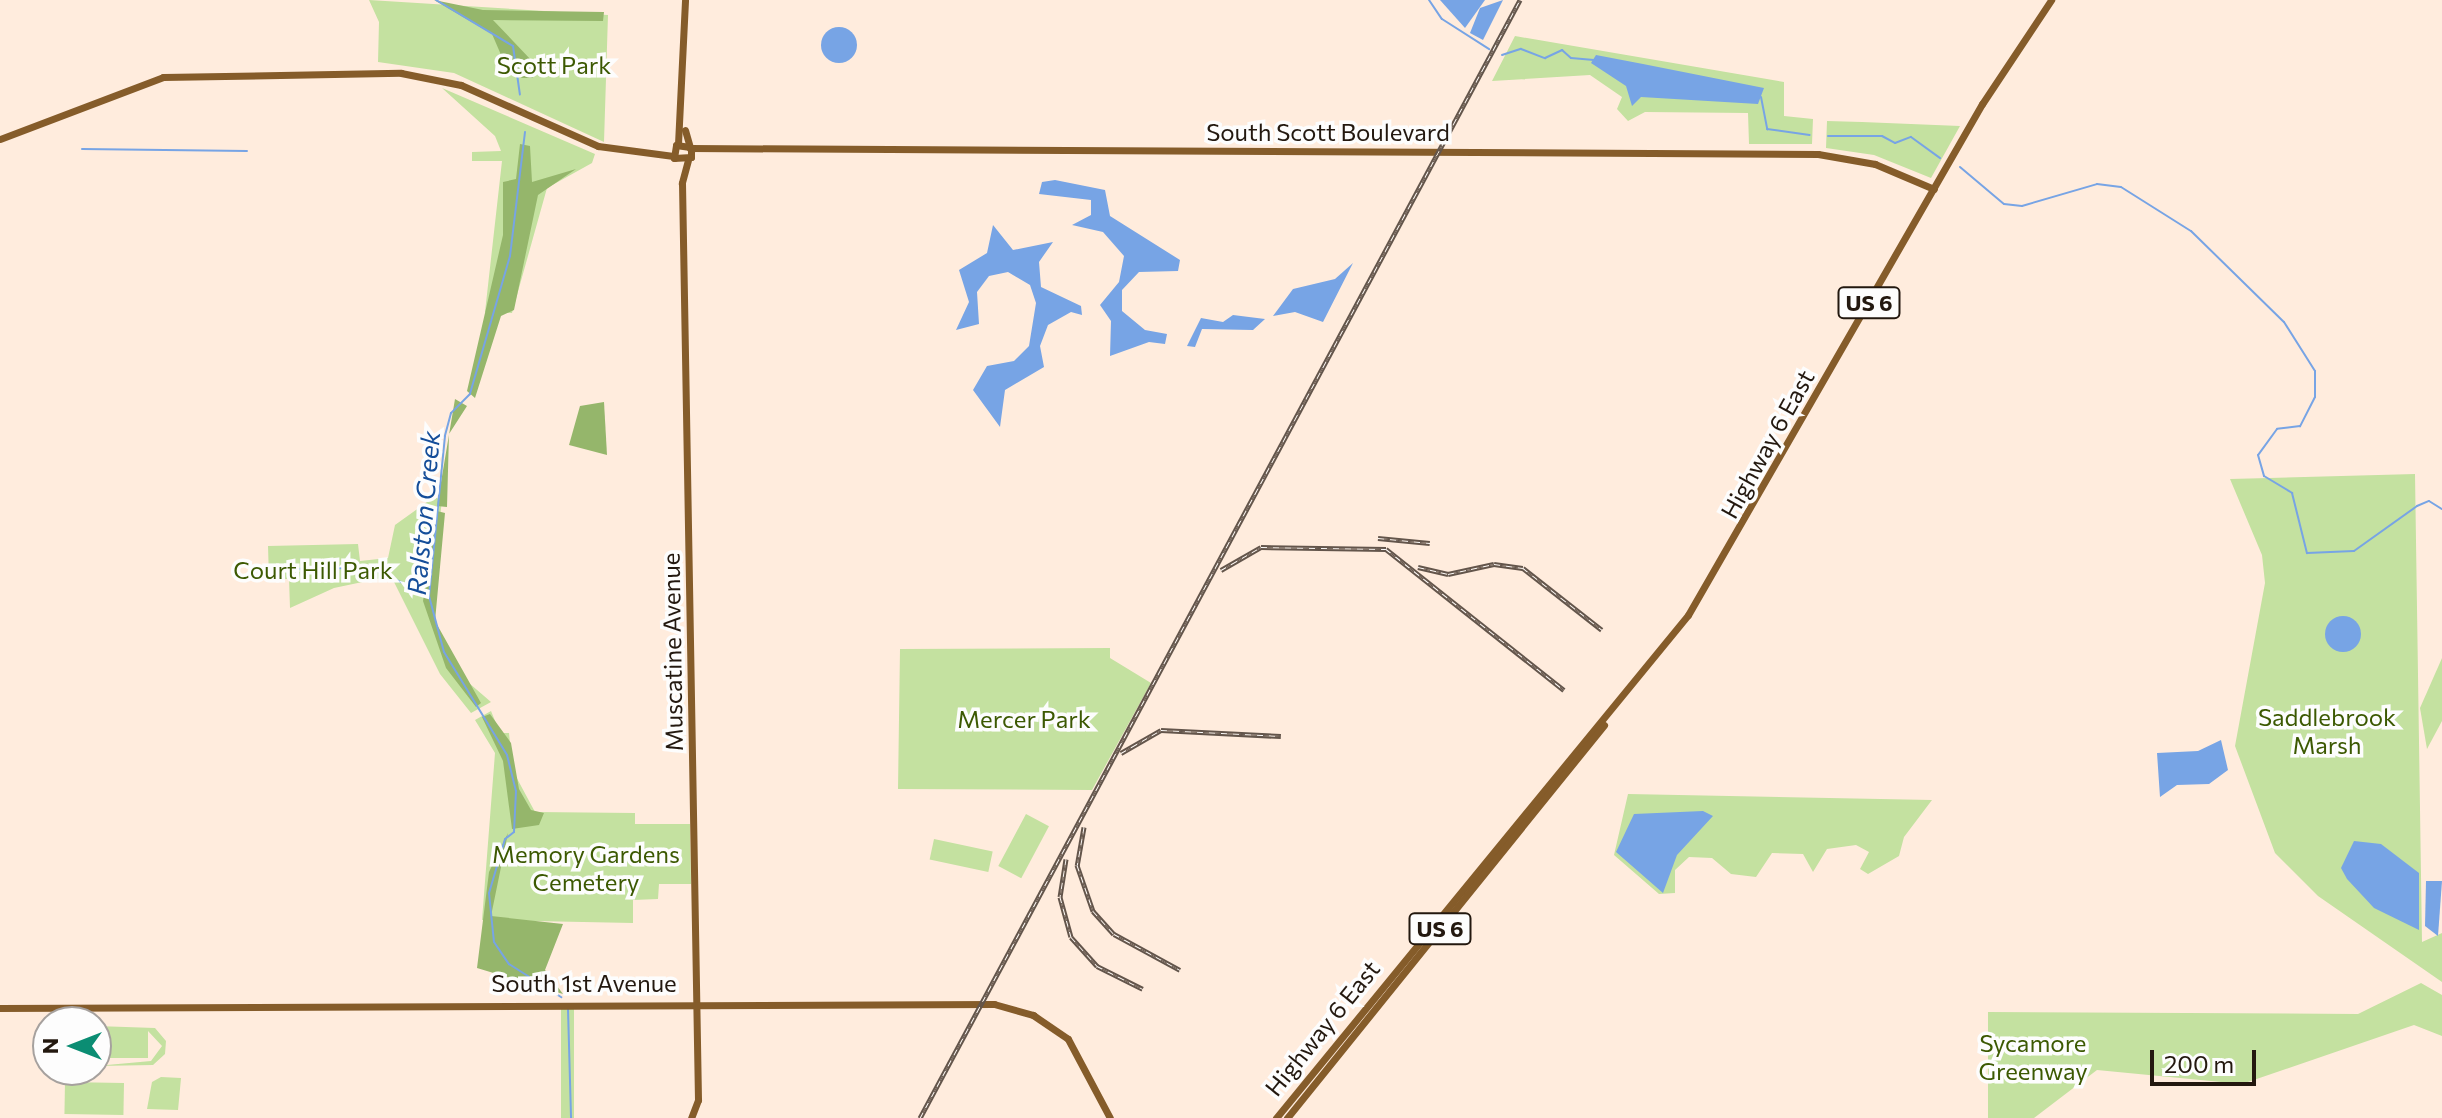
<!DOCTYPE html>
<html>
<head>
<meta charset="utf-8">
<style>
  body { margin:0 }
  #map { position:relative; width:2442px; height:1118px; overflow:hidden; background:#ffecdd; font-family:Commissioner,sans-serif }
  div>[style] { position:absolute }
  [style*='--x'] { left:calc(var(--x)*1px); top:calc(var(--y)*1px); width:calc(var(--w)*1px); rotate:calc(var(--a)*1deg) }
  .green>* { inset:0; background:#c4e1a0; transform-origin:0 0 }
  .forest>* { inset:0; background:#95b66b }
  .water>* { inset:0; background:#77a4e5 }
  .round { border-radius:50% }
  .stream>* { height:2px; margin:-1px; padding:0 1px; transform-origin:1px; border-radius:1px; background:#77a4e5 }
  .major>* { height:7px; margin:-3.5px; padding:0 3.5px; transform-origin:3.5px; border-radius:3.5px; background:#855c2a }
  .rail>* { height:5px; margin-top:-2.5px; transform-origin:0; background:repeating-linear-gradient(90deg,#fdfdfd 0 6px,#63554b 0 12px); box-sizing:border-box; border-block:2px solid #63554b }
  span { translate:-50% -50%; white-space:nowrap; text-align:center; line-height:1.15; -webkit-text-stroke:7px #fdfdfd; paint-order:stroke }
  .shield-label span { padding:2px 6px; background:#fdfdfd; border:2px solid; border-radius:6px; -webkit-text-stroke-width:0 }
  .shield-label { font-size:22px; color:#23180f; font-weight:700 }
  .park-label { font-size:24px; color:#3c5902 }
  .street-label { font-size:24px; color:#23180f }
  .water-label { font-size:26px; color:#144d99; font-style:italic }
  .north { position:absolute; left:32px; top:1006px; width:80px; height:80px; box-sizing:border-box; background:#fdfdfd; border:2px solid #a6a19e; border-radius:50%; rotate:270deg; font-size:22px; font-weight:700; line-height:32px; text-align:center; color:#23180f }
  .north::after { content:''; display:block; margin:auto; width:28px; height:36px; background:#0b8d73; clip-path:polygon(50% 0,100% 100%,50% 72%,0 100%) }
  .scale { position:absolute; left:2150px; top:1050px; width:106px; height:36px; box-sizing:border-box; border:4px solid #23180f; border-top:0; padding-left:10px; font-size:24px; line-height:28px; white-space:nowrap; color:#23180f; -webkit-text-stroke:6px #fdfdfd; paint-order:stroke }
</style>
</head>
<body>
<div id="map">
  <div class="green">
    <i style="clip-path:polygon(369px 0,608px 15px,604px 142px,454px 73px,378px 62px,379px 22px)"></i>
    <i style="clip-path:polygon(1515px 36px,1784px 82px,1784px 116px,1813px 119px,1812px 144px,1749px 144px,1748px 113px,1645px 112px,1628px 121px,1617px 109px,1622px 97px,1590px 75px,1492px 81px)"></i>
    <i style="clip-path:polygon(442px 88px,595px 154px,592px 163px,547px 188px,512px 313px,485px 312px,502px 161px,472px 161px,472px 152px,501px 151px,495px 136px)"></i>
    <i style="clip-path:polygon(1827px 121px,1862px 122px,1960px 126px,1931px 178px,1874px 155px,1826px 148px)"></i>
    <i style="clip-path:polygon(2415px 474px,2422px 942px,2442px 933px,2442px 982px,2318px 896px,2275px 853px,2235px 746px,2265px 583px,2262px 555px,2230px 479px)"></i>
    <i style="clip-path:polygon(434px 497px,442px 500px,431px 596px,438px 630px,462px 677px,491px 702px,471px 713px,440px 674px,391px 576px,334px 588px,290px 608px,289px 579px,269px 579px,268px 546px,358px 544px,360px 561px,388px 558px,395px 525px)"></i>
    <i style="clip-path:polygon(1110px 648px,1110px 658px,1151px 683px,1092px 790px,898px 789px,900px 649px)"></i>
    <i style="clip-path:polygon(2442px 658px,2442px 721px,2427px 749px,2420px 708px)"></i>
    <i style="clip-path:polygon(491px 711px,500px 733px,509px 733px,513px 771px,535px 812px,635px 813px,635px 824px,690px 824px,691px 884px,659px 884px,658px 899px,633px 900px,633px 923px,482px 920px,495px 753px,475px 720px)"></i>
    <i style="clip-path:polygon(1628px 794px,1932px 800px,1904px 837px,1899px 856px,1868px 874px,1860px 869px,1869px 852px,1856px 845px,1827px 849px,1813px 872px,1803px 854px,1772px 853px,1756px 877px,1731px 874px,1712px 858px,1689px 857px,1675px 870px,1675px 893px,1659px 894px,1614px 855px)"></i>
    <i style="left:1026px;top:814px;width:26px;height:59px;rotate:28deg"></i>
    <i style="left:934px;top:839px;width:60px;height:21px;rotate:12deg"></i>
    <i style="clip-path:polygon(2421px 983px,2442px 995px,2442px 1036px,2414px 1025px,2242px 1084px,2097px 1070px,2034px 1118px,1988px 1118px,1988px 1012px,2358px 1014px)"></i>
    <i style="left:561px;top:1009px;width:13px;height:109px"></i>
    <i style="clip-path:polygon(96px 1026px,155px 1028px,166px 1041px,165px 1054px,153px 1065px,96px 1066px,151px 1061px,162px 1046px,148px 1031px,148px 1058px,96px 1058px)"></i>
    <i style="clip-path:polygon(161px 1077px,181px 1078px,178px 1110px,147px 1109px,152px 1082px)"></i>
    <i style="left:65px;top:1082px;width:59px;height:32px;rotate:1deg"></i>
  </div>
  <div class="forest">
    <i style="clip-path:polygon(434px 0,483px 10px,604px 12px,603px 21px,493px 20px,532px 61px,533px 78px,522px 78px,508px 71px,492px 34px)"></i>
    <i style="clip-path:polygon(520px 144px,530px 146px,532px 182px,576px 169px,538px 195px,514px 310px,501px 316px,475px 398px,467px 391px,503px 235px,503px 182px,516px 179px)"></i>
    <i style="clip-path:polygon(455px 399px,467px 406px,449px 434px,447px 507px,437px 506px)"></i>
    <i style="clip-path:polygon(604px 402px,607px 455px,569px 445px,580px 406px)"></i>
    <i style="clip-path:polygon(437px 511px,445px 513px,435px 621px,481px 703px,476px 707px,446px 668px,423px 601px)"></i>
    <i style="clip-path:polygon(490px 714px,511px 743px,519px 789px,531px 810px,544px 813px,539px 825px,512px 829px,503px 761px,482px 717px)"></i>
    <i style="clip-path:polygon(508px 833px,491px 916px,563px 924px,545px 970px,563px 994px,477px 968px,489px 872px)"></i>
  </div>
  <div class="water">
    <i style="clip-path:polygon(1440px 0,1485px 0,1465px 28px)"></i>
    <i style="clip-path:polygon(1503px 0,1483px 40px,1470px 33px,1480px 8px)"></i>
    <i class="round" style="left:821px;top:27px;width:36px;height:36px"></i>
    <i style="clip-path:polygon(1596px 55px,1643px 64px,1764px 88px,1758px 104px,1641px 97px,1632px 106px,1626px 86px,1591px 63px)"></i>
    <i style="clip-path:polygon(1055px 180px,1105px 190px,1110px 216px,1180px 260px,1178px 271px,1139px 272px,1122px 290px,1122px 311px,1145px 330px,1167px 334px,1165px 344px,1149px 342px,1110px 356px,1111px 321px,1100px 305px,1119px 282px,1124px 256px,1103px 232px,1072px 225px,1091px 215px,1091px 200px,1039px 194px,1042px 182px)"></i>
    <i style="clip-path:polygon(993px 225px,1013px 250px,1053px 242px,1039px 262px,1041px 287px,1081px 306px,1082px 315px,1071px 312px,1048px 325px,1040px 346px,1044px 367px,1005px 390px,1000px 427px,973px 390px,987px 366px,1014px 361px,1029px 346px,1036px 303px,1030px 285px,1008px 272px,989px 276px,977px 292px,979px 324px,956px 330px,969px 302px,959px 270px,987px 253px)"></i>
    <i style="clip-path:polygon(1353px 263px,1323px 322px,1295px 312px,1273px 316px,1293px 289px,1335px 279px)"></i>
    <i style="clip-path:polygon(1233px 315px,1265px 319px,1253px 330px,1202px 329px,1195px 347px,1187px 346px,1201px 318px,1223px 322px)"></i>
    <i class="round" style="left:2325px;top:616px;width:36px;height:36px"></i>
    <i style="clip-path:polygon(2221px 740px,2228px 770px,2209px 784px,2177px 785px,2160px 797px,2157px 753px,2198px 751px)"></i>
    <i style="clip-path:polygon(1703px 811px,1713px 816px,1677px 855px,1663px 893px,1616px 852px,1634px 814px)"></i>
    <i style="clip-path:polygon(2354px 841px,2381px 844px,2419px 873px,2419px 930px,2374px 908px,2347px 879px,2341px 868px)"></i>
    <i style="clip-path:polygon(2426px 881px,2442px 881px,2438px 936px,2425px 926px)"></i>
  </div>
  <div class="stream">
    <i style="--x:436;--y:0;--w:90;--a:30.9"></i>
    <i style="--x:513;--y:46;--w:49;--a:81.9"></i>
    <i style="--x:1429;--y:0;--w:23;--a:56"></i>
    <i style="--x:1442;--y:19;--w:56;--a:32.6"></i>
    <i style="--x:1502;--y:55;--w:20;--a:-18"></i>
    <i style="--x:1521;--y:49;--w:26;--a:21"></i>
    <i style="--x:1545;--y:58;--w:19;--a:-25"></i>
    <i style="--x:1562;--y:50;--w:12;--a:42"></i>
    <i style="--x:1571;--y:58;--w:23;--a:5"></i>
    <i style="--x:1761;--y:97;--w:33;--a:79"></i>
    <i style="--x:1767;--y:129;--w:43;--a:7.9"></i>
    <i style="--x:525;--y:132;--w:125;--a:96.9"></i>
    <i style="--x:510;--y:256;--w:144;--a:106.2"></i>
    <i style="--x:470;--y:394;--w:27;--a:135"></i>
    <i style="--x:451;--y:413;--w:24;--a:105"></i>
    <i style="--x:445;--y:436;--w:161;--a:95.7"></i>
    <i style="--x:429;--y:596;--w:58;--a:75"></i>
    <i style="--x:444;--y:652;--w:121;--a:58.5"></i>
    <i style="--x:507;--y:755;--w:37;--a:76"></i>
    <i style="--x:516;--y:791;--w:41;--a:92.8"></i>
    <i style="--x:514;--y:832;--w:11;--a:142"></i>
    <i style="--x:505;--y:839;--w:56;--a:106.5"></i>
    <i style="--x:489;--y:893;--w:49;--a:84.2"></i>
    <i style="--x:494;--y:942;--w:27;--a:56"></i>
    <i style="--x:509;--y:964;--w:62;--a:32.4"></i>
    <i style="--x:1828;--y:136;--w:54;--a:0"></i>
    <i style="--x:1882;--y:136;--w:15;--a:28"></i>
    <i style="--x:1895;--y:143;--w:17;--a:-21"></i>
    <i style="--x:1911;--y:137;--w:36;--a:36"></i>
    <i style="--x:82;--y:149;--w:165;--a:0.7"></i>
    <i style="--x:1960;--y:167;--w:57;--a:40.1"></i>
    <i style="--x:2004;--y:204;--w:18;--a:6"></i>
    <i style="--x:2022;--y:206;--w:78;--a:-16.3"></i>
    <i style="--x:2097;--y:184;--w:24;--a:7"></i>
    <i style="--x:2121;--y:187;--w:83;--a:32.2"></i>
    <i style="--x:2191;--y:231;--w:130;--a:44.4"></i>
    <i style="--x:2284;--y:322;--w:58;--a:57.7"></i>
    <i style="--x:2315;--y:371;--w:26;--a:90"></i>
    <i style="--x:2315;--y:397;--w:33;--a:117"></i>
    <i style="--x:2300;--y:426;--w:23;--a:173"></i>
    <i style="--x:2277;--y:429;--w:32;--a:126"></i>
    <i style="--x:2258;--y:455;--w:22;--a:74"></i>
    <i style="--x:2264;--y:476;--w:33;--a:31"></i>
    <i style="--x:2292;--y:493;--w:62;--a:76"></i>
    <i style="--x:2307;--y:553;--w:47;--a:-2.4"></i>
    <i style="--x:2354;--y:551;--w:77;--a:-35.5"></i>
    <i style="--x:2417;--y:506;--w:13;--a:-23"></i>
    <i style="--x:2429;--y:501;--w:15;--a:32"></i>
    <i style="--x:368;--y:567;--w:65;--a:24.6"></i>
    <i style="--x:274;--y:569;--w:83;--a:-0.7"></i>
    <i style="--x:568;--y:1009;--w:109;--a:88.4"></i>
  </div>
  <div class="major">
    <i style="--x:685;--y:130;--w:22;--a:74"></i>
    <i style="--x:691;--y:151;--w:6;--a:90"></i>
    <i style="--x:691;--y:157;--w:17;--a:177"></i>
    <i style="--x:674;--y:158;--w:13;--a:-81"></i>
    <i style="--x:676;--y:145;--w:14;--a:8"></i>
    <i style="--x:0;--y:139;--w:174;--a:-20.8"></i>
    <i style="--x:163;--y:77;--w:238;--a:-1"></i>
    <i style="--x:401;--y:73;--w:61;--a:11.3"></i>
    <i style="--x:461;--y:85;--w:150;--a:24"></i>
    <i style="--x:598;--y:146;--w:76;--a:7.6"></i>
    <i style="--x:678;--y:144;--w:144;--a:-87.2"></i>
    <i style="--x:690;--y:148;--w:1128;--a:0.3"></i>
    <i style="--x:1818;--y:154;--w:58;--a:10"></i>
    <i style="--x:1875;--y:164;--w:64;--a:23"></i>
    <i style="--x:688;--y:160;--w:24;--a:105"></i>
    <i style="--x:682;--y:183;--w:917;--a:89"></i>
    <i style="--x:698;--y:1100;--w:19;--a:111"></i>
    <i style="--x:0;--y:1008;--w:994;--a:-0.23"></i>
    <i style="--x:994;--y:1004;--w:41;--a:15.8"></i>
    <i style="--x:1033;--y:1015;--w:42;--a:34.4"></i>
    <i style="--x:1068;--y:1039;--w:89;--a:62"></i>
    <i style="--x:1276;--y:1118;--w:650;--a:-50.68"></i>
    <i style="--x:1688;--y:615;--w:590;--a:-60.09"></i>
    <i style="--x:1982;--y:104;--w:125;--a:-56.4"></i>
    <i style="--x:1287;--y:1118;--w:505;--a:-51.11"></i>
  </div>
  <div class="rail">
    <i style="--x:1378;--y:538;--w:52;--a:5.5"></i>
    <i style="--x:1418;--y:567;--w:31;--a:13"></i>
    <i style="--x:1448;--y:574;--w:47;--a:-12.3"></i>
    <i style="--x:1494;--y:564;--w:29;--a:8"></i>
    <i style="--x:1523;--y:568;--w:100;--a:38.1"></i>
    <i style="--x:1221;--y:570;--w:46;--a:-29.9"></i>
    <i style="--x:1261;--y:547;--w:125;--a:0.9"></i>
    <i style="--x:1386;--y:549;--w:227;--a:38.4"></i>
    <i style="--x:1121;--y:753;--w:46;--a:-29.9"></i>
    <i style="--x:1161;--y:730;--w:120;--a:2.9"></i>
    <i style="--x:1084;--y:827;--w:39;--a:100"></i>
    <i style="--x:1077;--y:865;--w:49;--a:70.8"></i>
    <i style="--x:1093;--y:911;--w:31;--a:48"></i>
    <i style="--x:1114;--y:934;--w:75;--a:28.6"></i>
    <i style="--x:1066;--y:859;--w:38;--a:99"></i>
    <i style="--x:1060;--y:897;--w:41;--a:74.6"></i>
    <i style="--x:1071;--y:937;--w:39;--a:48"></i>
    <i style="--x:1097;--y:966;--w:51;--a:26.6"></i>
    <i style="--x:920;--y:1118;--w:1269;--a:-61.78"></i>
  </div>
  <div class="shield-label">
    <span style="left:1869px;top:303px">US 6</span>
    <span style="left:1440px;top:929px">US 6</span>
  </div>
  <div class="park-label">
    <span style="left:554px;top:65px">Scott Park</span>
    <span style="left:313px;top:570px">Court Hill Park</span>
    <span style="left:2327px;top:731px">Saddlebrook<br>Marsh</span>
    <span style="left:1024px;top:719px">Mercer Park</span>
    <span style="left:586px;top:868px">Memory Gardens<br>Cemetery</span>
    <span style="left:2033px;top:1057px">Sycamore<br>Greenway</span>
  </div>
  <div class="street-label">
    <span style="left:1328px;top:132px">South Scott Boulevard</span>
    <span style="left:1767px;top:444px;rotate:-61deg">Highway 6 East</span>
    <span style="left:672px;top:652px;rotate:-91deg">Muscatine Avenue</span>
    <span style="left:584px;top:983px">South 1st Avenue</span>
    <span style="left:1322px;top:1028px;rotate:-51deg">Highway 6 East</span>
  </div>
  <div class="water-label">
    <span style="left:423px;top:513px;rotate:-85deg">Ralston Creek</span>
  </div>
  <div class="north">N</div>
  <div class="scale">200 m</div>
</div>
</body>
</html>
